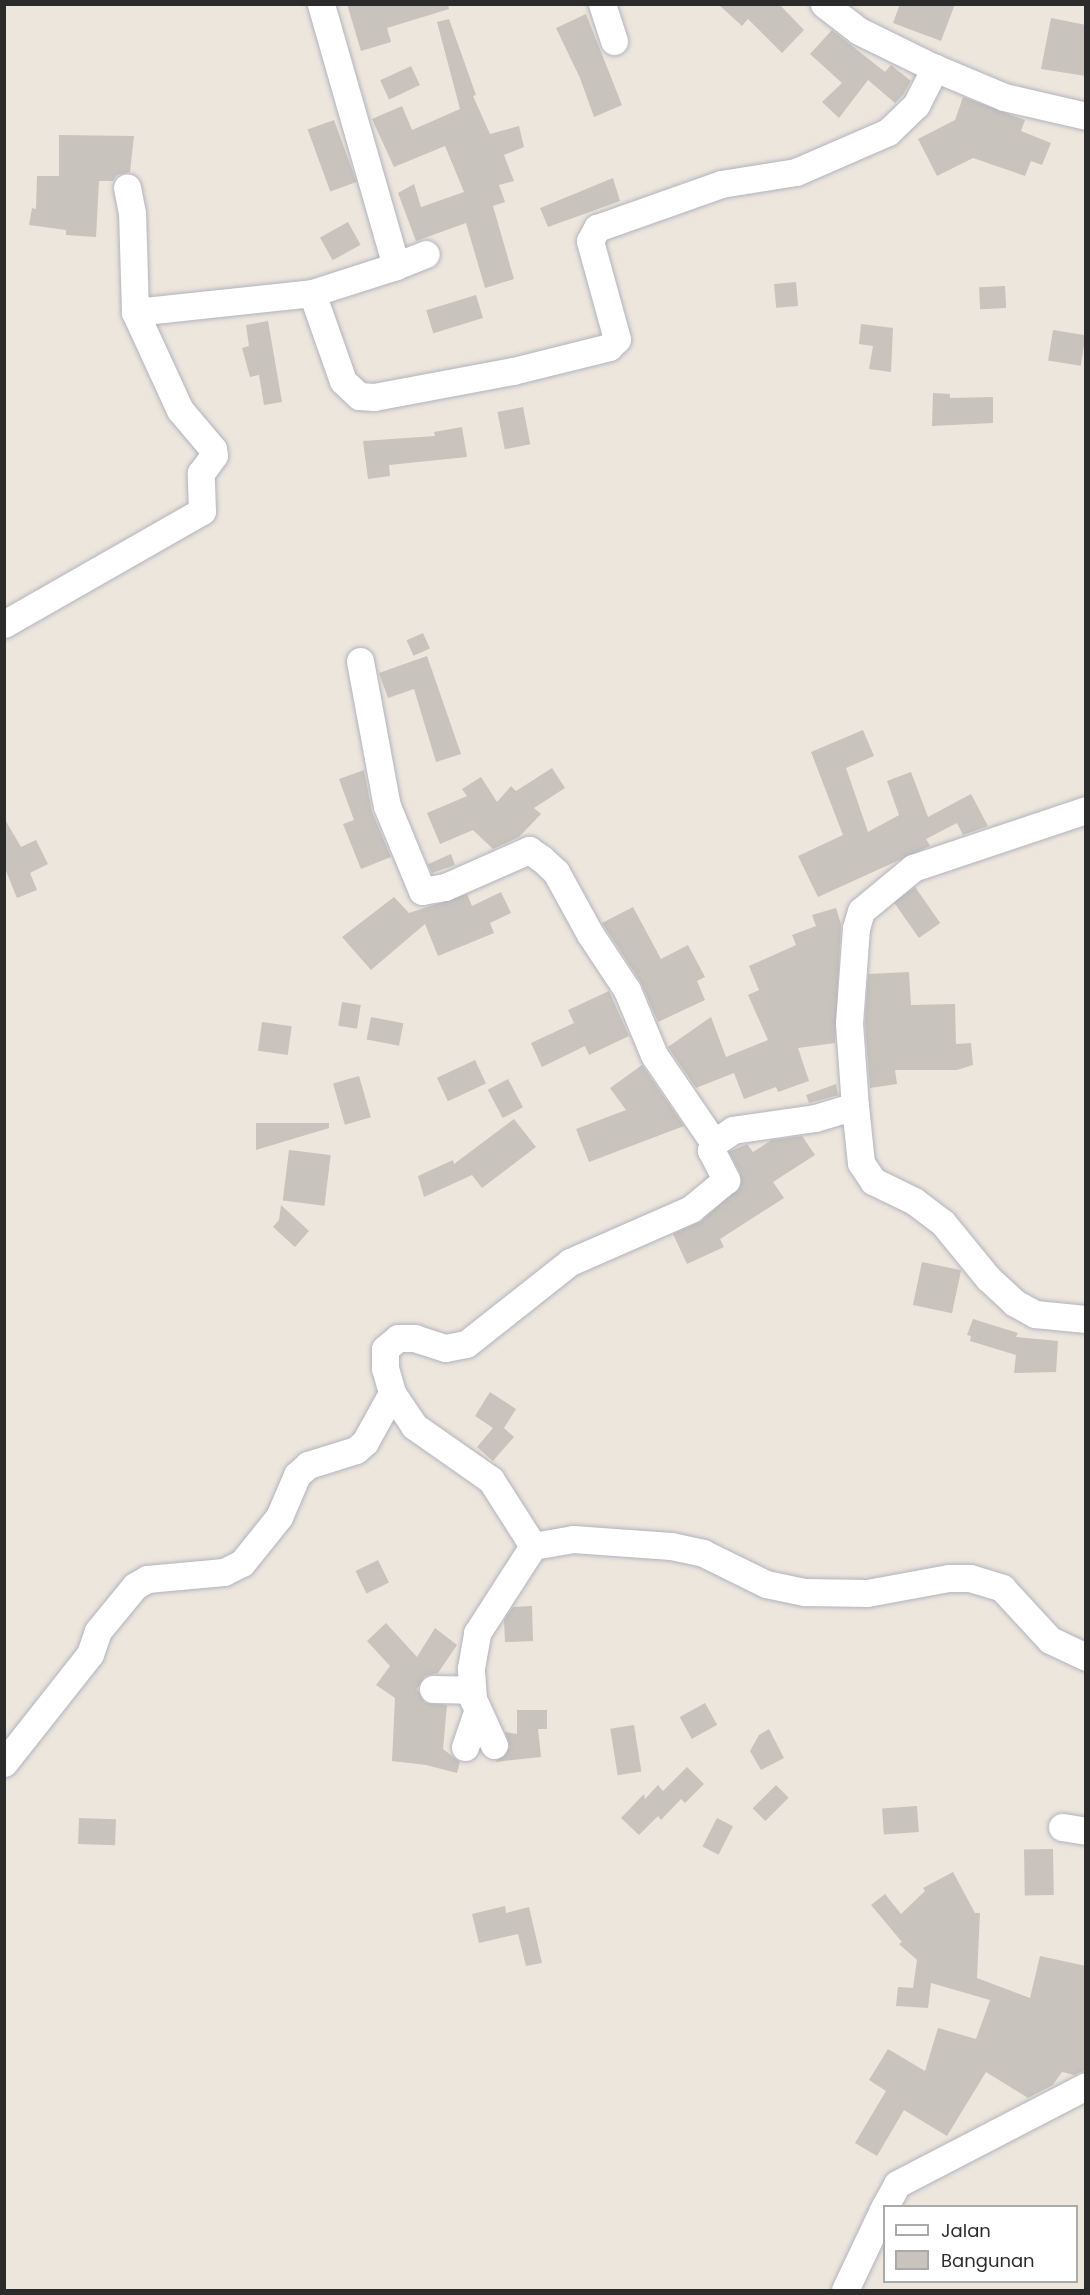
<!DOCTYPE html>
<html>
<head>
<meta charset="utf-8">
<style>
  body { margin:0 }
  #map { position:relative; width:1090px; height:2295px; overflow:hidden; background:#ede6dd; font-family:Poppins,sans-serif }
  div>[style] { position:absolute }
  [style*='--x'] { left:calc(var(--x)*1px); top:calc(var(--y)*1px); width:calc(var(--w)*1px); rotate:calc(var(--a)*1deg) }
  .building>* { inset:0; background:#c8c3bc; transform-origin:0 0 }
  .roads { filter:drop-shadow(0 0 2px #b1b3be) drop-shadow(0 0 2px #b1b3be) }
  .minor>* { height:27px; margin:-13.5px; padding:0 13.5px; transform-origin:13.5px; border-radius:13.5px; background:#fff }
  span { translate:-50% -50%; white-space:nowrap; text-align:center; line-height:1.15; -webkit-text-stroke:4.5px #fff; paint-order:stroke }
  .frame { position:absolute; inset:0; border:6px solid #2b2b2b; pointer-events:none }
  .legend { position:absolute; left:883px; top:2205px; width:195px; height:78px; box-sizing:border-box; background:#fff; border:2px solid #aaa; margin:0; padding:8px 10px; list-style:none; font-size:18px; color:#2b2b2b }
  .legend li { display:flex; align-items:center; gap:12px; height:30px }
  .legend b { width:30px; border:2px solid #aaa }
</style>
</head>
<body>
<div id="map">
  <div class="building">
    <i style="clip-path:polygon(347px 4px,448px 4px,449px 9px,387px 28px,391px 42px,361px 51px)"></i>
    <i style="clip-path:polygon(718px 4px,779px 4px,804px 30px,782px 53px,748px 19px,742px 26px)"></i>
    <i style="clip-path:polygon(900px 4px,955px 4px,941px 41px,893px 23px)"></i>
    <i style="clip-path:polygon(586px 14px,622px 105px,594px 117px,580px 78px,556px 28px)"></i>
    <i style="clip-path:polygon(1051px 18px,1086px 25px,1086px 76px,1041px 69px)"></i>
    <i style="clip-path:polygon(449px 19px,476px 95px,473px 96px,490px 134px,519px 126px,524px 147px,504px 155px,514px 181px,499px 185px,505px 202px,493px 206px,514px 279px,485px 288px,466px 223px,416px 241px,398px 193px,414px 184px,421px 207px,464px 192px,445px 146px,394px 167px,372px 119px,402px 106px,412px 130px,460px 109px,437px 22px)"></i>
    <i style="clip-path:polygon(832px 30px,885px 72px,891px 65px,911px 81px,903px 95px,895px 103px,868px 80px,839px 118px,822px 102px,842px 83px,810px 54px)"></i>
    <i style="left:411px;top:66px;width:21px;height:34px;rotate:65deg"></i>
    <i style="clip-path:polygon(963px 97px,1025px 120px,1021px 131px,1051px 143px,1042px 165px,1031px 161px,1025px 176px,973px 158px,937px 176px,918px 139px,955px 120px)"></i>
    <i style="left:334px;top:120px;width:66px;height:28px;rotate:70deg"></i>
    <i style="clip-path:polygon(59px 135px,134px 136px,130px 172px,117px 175px,113px 181px,99px 181px,96px 237px,66px 235px,66px 230px,29px 225px,32px 208px,36px 209px,37px 176px,59px 176px)"></i>
    <i style="clip-path:polygon(613px 178px,620px 201px,548px 227px,540px 208px)"></i>
    <i style="left:348px;top:222px;width:26px;height:32px;rotate:61deg"></i>
    <i style="left:796px;top:282px;width:24px;height:22px;rotate:85deg"></i>
    <i style="left:1005px;top:286px;width:22px;height:26px;rotate:87deg"></i>
    <i style="left:476px;top:295px;width:24px;height:52px;rotate:73deg"></i>
    <i style="clip-path:polygon(268px 321px,282px 402px,264px 405px,259px 375px,250px 377px,242px 348px,249px 346px,246px 325px)"></i>
    <i style="clip-path:polygon(861px 324px,893px 328px,891px 372px,869px 369px,873px 346px,859px 344px)"></i>
    <i style="left:1053px;top:330px;width:33px;height:31px;rotate:9deg"></i>
    <i style="clip-path:polygon(933px 393px,950px 394px,950px 398px,993px 397px,993px 423px,932px 426px)"></i>
    <i style="left:523px;top:407px;width:38px;height:26px;rotate:79deg"></i>
    <i style="clip-path:polygon(462px 427px,467px 457px,389px 465px,390px 476px,368px 479px,363px 441px,435px 436px,434px 432px)"></i>
    <i style="left:423px;top:633px;width:17px;height:18px;rotate:66deg"></i>
    <i style="clip-path:polygon(427px 656px,461px 754px,436px 762px,414px 689px,388px 698px,379px 673px)"></i>
    <i style="clip-path:polygon(863px 730px,874px 756px,846px 768px,868px 832px,899px 815px,887px 781px,911px 772px,928px 817px,971px 794px,988px 826px,963px 835px,957px 823px,926px 839px,930px 846px,818px 897px,798px 856px,843px 835px,811px 752px)"></i>
    <i style="clip-path:polygon(552px 768px,565px 788px,534px 808px,541px 814px,519px 837px,493px 849px,473px 830px,440px 844px,427px 813px,467px 796px,462px 789px,481px 777px,497px 802px,511px 786px,516px 791px)"></i>
    <i style="clip-path:polygon(364px 770px,372px 812px,391px 857px,361px 869px,343px 824px,354px 820px,339px 779px)"></i>
    <i style="clip-path:polygon(4px 818px,21px 847px,36px 840px,48px 864px,30px 873px,37px 890px,17px 898px,4px 866px)"></i>
    <i style="clip-path:polygon(451px 854px,455px 865px,432px 873px,428px 864px)"></i>
    <i style="left:915px;top:887px;width:44px;height:26px;rotate:55deg"></i>
    <i style="clip-path:polygon(501px 892px,511px 913px,490px 923px,494px 933px,438px 956px,425px 924px,371px 970px,342px 937px,394px 897px,409px 913px,467px 894px,472px 906px)"></i>
    <i style="clip-path:polygon(633px 907px,661px 959px,688px 945px,705px 977px,697px 981px,705px 1000px,658px 1022px,640px 981px,602px 923px)"></i>
    <i style="clip-path:polygon(836px 908px,841px 924px,835px 1043px,798px 1048px,809px 1081px,778px 1092px,776px 1087px,744px 1099px,734px 1073px,696px 1088px,668px 1047px,711px 1017px,726px 1057px,768px 1040px,748px 995px,759px 990px,749px 966px,796px 945px,792px 935px,816px 926px,812px 915px)"></i>
    <i style="clip-path:polygon(909px 972px,911px 1005px,955px 1004px,956px 1044px,971px 1043px,973px 1065px,957px 1070px,895px 1070px,897px 1084px,870px 1088px,865px 1023px,868px 974px)"></i>
    <i style="clip-path:polygon(609px 991px,629px 1036px,589px 1055px,585px 1046px,542px 1067px,531px 1043px,574px 1023px,568px 1010px)"></i>
    <i style="left:342px;top:1002px;width:19px;height:24px;rotate:9deg"></i>
    <i style="left:371px;top:1017px;width:33px;height:23px;rotate:11deg"></i>
    <i style="left:262px;top:1022px;width:30px;height:29px;rotate:8deg"></i>
    <i style="left:475px;top:1060px;width:26px;height:42px;rotate:65deg"></i>
    <i style="clip-path:polygon(642px 1065px,684px 1126px,589px 1162px,576px 1129px,626px 1110px,610px 1088px)"></i>
    <i style="left:359px;top:1076px;width:43px;height:27px;rotate:74deg"></i>
    <i style="left:508px;top:1079px;width:32px;height:23px;rotate:62deg"></i>
    <i style="clip-path:polygon(836px 1084px,838px 1095px,809px 1103px,806px 1095px)"></i>
    <i style="clip-path:polygon(514px 1119px,536px 1147px,482px 1188px,472px 1175px,424px 1197px,418px 1176px,453px 1160px,454px 1164px)"></i>
    <i style="clip-path:polygon(256px 1123px,329px 1123px,329px 1128px,256px 1150px)"></i>
    <i style="clip-path:polygon(802px 1136px,815px 1155px,773px 1182px,784px 1198px,720px 1239px,724px 1247px,687px 1264px,673px 1234px,701px 1221px,740px 1187px,740px 1173px,729px 1152px,747px 1144px,753px 1152px,772px 1140px)"></i>
    <i style="left:289px;top:1150px;width:42px;height:51px;rotate:7deg"></i>
    <i style="clip-path:polygon(281px 1205px,309px 1231px,295px 1247px,273px 1227px,279px 1220px)"></i>
    <i style="left:922px;top:1262px;width:40px;height:44px;rotate:12deg"></i>
    <i style="clip-path:polygon(973px 1319px,1018px 1333px,1016px 1337px,1058px 1341px,1056px 1372px,1014px 1373px,1016px 1355px,970px 1341px,971px 1336px,967px 1335px)"></i>
    <i style="clip-path:polygon(490px 1392px,516px 1409px,504px 1428px,514px 1437px,493px 1461px,477px 1447px,493px 1428px,475px 1416px)"></i>
    <i style="left:378px;top:1560px;width:25px;height:25px;rotate:64deg"></i>
    <i style="clip-path:polygon(532px 1606px,533px 1641px,505px 1642px,504px 1620px,513px 1607px)"></i>
    <i style="clip-path:polygon(386px 1623px,417px 1657px,435px 1628px,457px 1645px,438px 1673px,425px 1676px,417px 1689px,425px 1703px,447px 1705px,443px 1749px,460px 1762px,457px 1773px,426px 1765px,392px 1761px,395px 1698px,376px 1685px,390px 1666px,367px 1641px)"></i>
    <i style="left:705px;top:1703px;width:25px;height:29px;rotate:61deg"></i>
    <i style="clip-path:polygon(517px 1710px,547px 1710px,547px 1729px,538px 1729px,541px 1757px,495px 1762px,510px 1747px,505px 1732px,517px 1734px)"></i>
    <i style="left:634px;top:1725px;width:47px;height:24px;rotate:81deg"></i>
    <i style="clip-path:polygon(769px 1729px,784px 1758px,761px 1770px,750px 1751px,759px 1735px)"></i>
    <i style="clip-path:polygon(687px 1767px,704px 1784px,685px 1803px,681px 1799px,661px 1820px,658px 1816px,639px 1835px,621px 1818px,644px 1794px,645px 1799px,658px 1785px,663px 1791px)"></i>
    <i style="left:776px;top:1785px;width:18px;height:33px;rotate:45deg"></i>
    <i style="left:917px;top:1806px;width:26px;height:35px;rotate:86deg"></i>
    <i style="left:79px;top:1818px;width:37px;height:26px;rotate:2deg"></i>
    <i style="left:717px;top:1818px;width:18px;height:32px;rotate:27deg"></i>
    <i style="left:1053px;top:1849px;width:46px;height:29px;rotate:89deg"></i>
    <i style="clip-path:polygon(953px 1872px,975px 1913px,980px 1913px,977px 1978px,1030px 1998px,1040px 1956px,1086px 1966px,1086px 2070px,1074px 2075px,1062px 2072px,1053px 2085px,1028px 2098px,986px 2072px,947px 2136px,904px 2110px,877px 2156px,855px 2143px,886px 2091px,869px 2080px,888px 2049px,925px 2071px,938px 2028px,976px 2039px,990px 2000px,931px 1983px,928px 2008px,896px 2006px,898px 1987px,913px 1988px,917px 1960px,899px 1944px,902px 1942px,871px 1905px,885px 1894px,901px 1914px,925px 1891px,923px 1888px)"></i>
    <i style="clip-path:polygon(505px 1906px,506px 1913px,529px 1907px,542px 1963px,526px 1966px,518px 1934px,479px 1943px,472px 1914px)"></i>
  </div>
  <div class="roads">
    <div class="minor">
      <i style="--x:602;--y:4;--w:39;--a:72"></i>
      <i style="--x:824;--y:4;--w:44;--a:37.6"></i>
      <i style="--x:859;--y:31;--w:85;--a:26"></i>
      <i style="--x:935;--y:68;--w:75;--a:22.8"></i>
      <i style="--x:1004;--y:97;--w:84;--a:13"></i>
      <i style="--x:396;--y:266;--w:32;--a:-22"></i>
      <i style="--x:312;--y:293;--w:93;--a:70.6"></i>
      <i style="--x:343;--y:381;--w:22;--a:43"></i>
      <i style="--x:359;--y:396;--w:15;--a:4"></i>
      <i style="--x:374;--y:397;--w:141;--a:-10.6"></i>
      <i style="--x:513;--y:371;--w:99;--a:-14"></i>
      <i style="--x:609;--y:347;--w:11;--a:-45"></i>
      <i style="--x:617;--y:339;--w:102;--a:-105.4"></i>
      <i style="--x:590;--y:241;--w:15;--a:-62"></i>
      <i style="--x:597;--y:228;--w:132;--a:-19.5"></i>
      <i style="--x:721;--y:184;--w:76;--a:-9.1"></i>
      <i style="--x:796;--y:172;--w:100;--a:-23.5"></i>
      <i style="--x:888;--y:132;--w:39;--a:-44"></i>
      <i style="--x:916;--y:105;--w:42;--a:-62.8"></i>
      <i style="--x:135;--y:312;--w:178;--a:-6.1"></i>
      <i style="--x:312;--y:293;--w:88;--a:-17.8"></i>
      <i style="--x:396;--y:266;--w:273;--a:-106"></i>
      <i style="--x:4;--y:624;--w:228;--a:-29.7"></i>
      <i style="--x:202;--y:511;--w:38;--a:-92"></i>
      <i style="--x:201;--y:473;--w:22;--a:-54"></i>
      <i style="--x:214;--y:455;--w:6;--a:-99"></i>
      <i style="--x:213;--y:449;--w:51;--a:-130.2"></i>
      <i style="--x:180;--y:410;--w:108;--a:-114.7"></i>
      <i style="--x:135;--y:312;--w:99;--a:-91.7"></i>
      <i style="--x:132;--y:213;--w:26;--a:-101"></i>
      <i style="--x:360;--y:661;--w:147;--a:79.5"></i>
      <i style="--x:387;--y:806;--w:92;--a:67.6"></i>
      <i style="--x:422;--y:891;--w:23;--a:-10"></i>
      <i style="--x:445;--y:887;--w:92;--a:-23.8"></i>
      <i style="--x:529;--y:850;--w:16;--a:35"></i>
      <i style="--x:542;--y:859;--w:19;--a:43"></i>
      <i style="--x:556;--y:872;--w:71;--a:61.3"></i>
      <i style="--x:590;--y:934;--w:67;--a:56.5"></i>
      <i style="--x:627;--y:990;--w:70;--a:67.4"></i>
      <i style="--x:654;--y:1055;--w:107;--a:55.7"></i>
      <i style="--x:1086;--y:810;--w:182;--a:161.5"></i>
      <i style="--x:913;--y:868;--w:67;--a:140.4"></i>
      <i style="--x:861;--y:911;--w:18;--a:106"></i>
      <i style="--x:856;--y:928;--w:95;--a:94.2"></i>
      <i style="--x:849;--y:1023;--w:83;--a:85.9"></i>
      <i style="--x:855;--y:1106;--w:42;--a:163.3"></i>
      <i style="--x:815;--y:1118;--w:83;--a:171.7"></i>
      <i style="--x:733;--y:1130;--w:23;--a:146"></i>
      <i style="--x:714;--y:1143;--w:8;--a:113"></i>
      <i style="--x:711;--y:1150;--w:34;--a:63"></i>
      <i style="--x:726;--y:1180;--w:45;--a:140.4"></i>
      <i style="--x:691;--y:1209;--w:132;--a:156.3"></i>
      <i style="--x:570;--y:1262;--w:132;--a:141.7"></i>
      <i style="--x:466;--y:1344;--w:21;--a:169"></i>
      <i style="--x:445;--y:1348;--w:32;--a:-162"></i>
      <i style="--x:415;--y:1338;--w:17;--a:180"></i>
      <i style="--x:398;--y:1338;--w:17;--a:140"></i>
      <i style="--x:385;--y:1349;--w:19;--a:90"></i>
      <i style="--x:385;--y:1368;--w:26;--a:74"></i>
      <i style="--x:392;--y:1393;--w:40;--a:56"></i>
      <i style="--x:414;--y:1426;--w:94;--a:35"></i>
      <i style="--x:491;--y:1480;--w:78;--a:57.5"></i>
      <i style="--x:533;--y:1546;--w:41;--a:-9.9"></i>
      <i style="--x:573;--y:1539;--w:98;--a:4.1"></i>
      <i style="--x:671;--y:1546;--w:33;--a:12"></i>
      <i style="--x:703;--y:1553;--w:70;--a:26.2"></i>
      <i style="--x:766;--y:1584;--w:40;--a:12"></i>
      <i style="--x:805;--y:1592;--w:62;--a:0.9"></i>
      <i style="--x:867;--y:1593;--w:83;--a:-10.4"></i>
      <i style="--x:949;--y:1578;--w:21;--a:0"></i>
      <i style="--x:970;--y:1578;--w:34;--a:17"></i>
      <i style="--x:1002;--y:1588;--w:71;--a:47.3"></i>
      <i style="--x:1050;--y:1640;--w:40;--a:25"></i>
      <i style="--x:855;--y:1106;--w:57;--a:84"></i>
      <i style="--x:861;--y:1163;--w:22;--a:56"></i>
      <i style="--x:873;--y:1181;--w:46;--a:26"></i>
      <i style="--x:914;--y:1201;--w:36;--a:37"></i>
      <i style="--x:943;--y:1223;--w:71;--a:50.7"></i>
      <i style="--x:988;--y:1278;--w:37;--a:43"></i>
      <i style="--x:1015;--y:1303;--w:23;--a:29"></i>
      <i style="--x:1035;--y:1314;--w:51;--a:5.6"></i>
      <i style="--x:433;--y:1689;--w:39;--a:1"></i>
      <i style="--x:494;--y:1745;--w:51;--a:-114.5"></i>
      <i style="--x:473;--y:1699;--w:31;--a:-94"></i>
      <i style="--x:471;--y:1668;--w:36;--a:-80"></i>
      <i style="--x:477;--y:1633;--w:103;--a:-57.2"></i>
      <i style="--x:465;--y:1747;--w:36;--a:-71"></i>
      <i style="--x:4;--y:1763;--w:139;--a:-51.7"></i>
      <i style="--x:90;--y:1654;--w:24;--a:-71"></i>
      <i style="--x:98;--y:1631;--w:58;--a:-50.6"></i>
      <i style="--x:135;--y:1586;--w:14;--a:-30"></i>
      <i style="--x:147;--y:1579;--w:77;--a:-5.2"></i>
      <i style="--x:224;--y:1572;--w:20;--a:-27"></i>
      <i style="--x:242;--y:1563;--w:59;--a:-51.2"></i>
      <i style="--x:279;--y:1517;--w:46;--a:-66.8"></i>
      <i style="--x:297;--y:1475;--w:15;--a:-42"></i>
      <i style="--x:308;--y:1465;--w:50;--a:-17.4"></i>
      <i style="--x:356;--y:1450;--w:12;--a:-42"></i>
      <i style="--x:365;--y:1442;--w:56;--a:-61.1"></i>
      <i style="--x:1062;--y:1827;--w:24;--a:9"></i>
      <i style="--x:885;--y:2206;--w:25;--a:-61"></i>
      <i style="--x:897;--y:2184;--w:213;--a:-27.4"></i>
      <i style="--x:845;--y:2290;--w:91;--a:-64.6"></i>
    </div>
  </div>
  <div class="frame"></div>
  <ul class="legend">
  <li><b style="height:8px;background:#fff"></b>Jalan</li>
  <li><b style="height:16px;background:#c8c3bc"></b>Bangunan</li>
  </ul>
</div>
</body>
</html>
